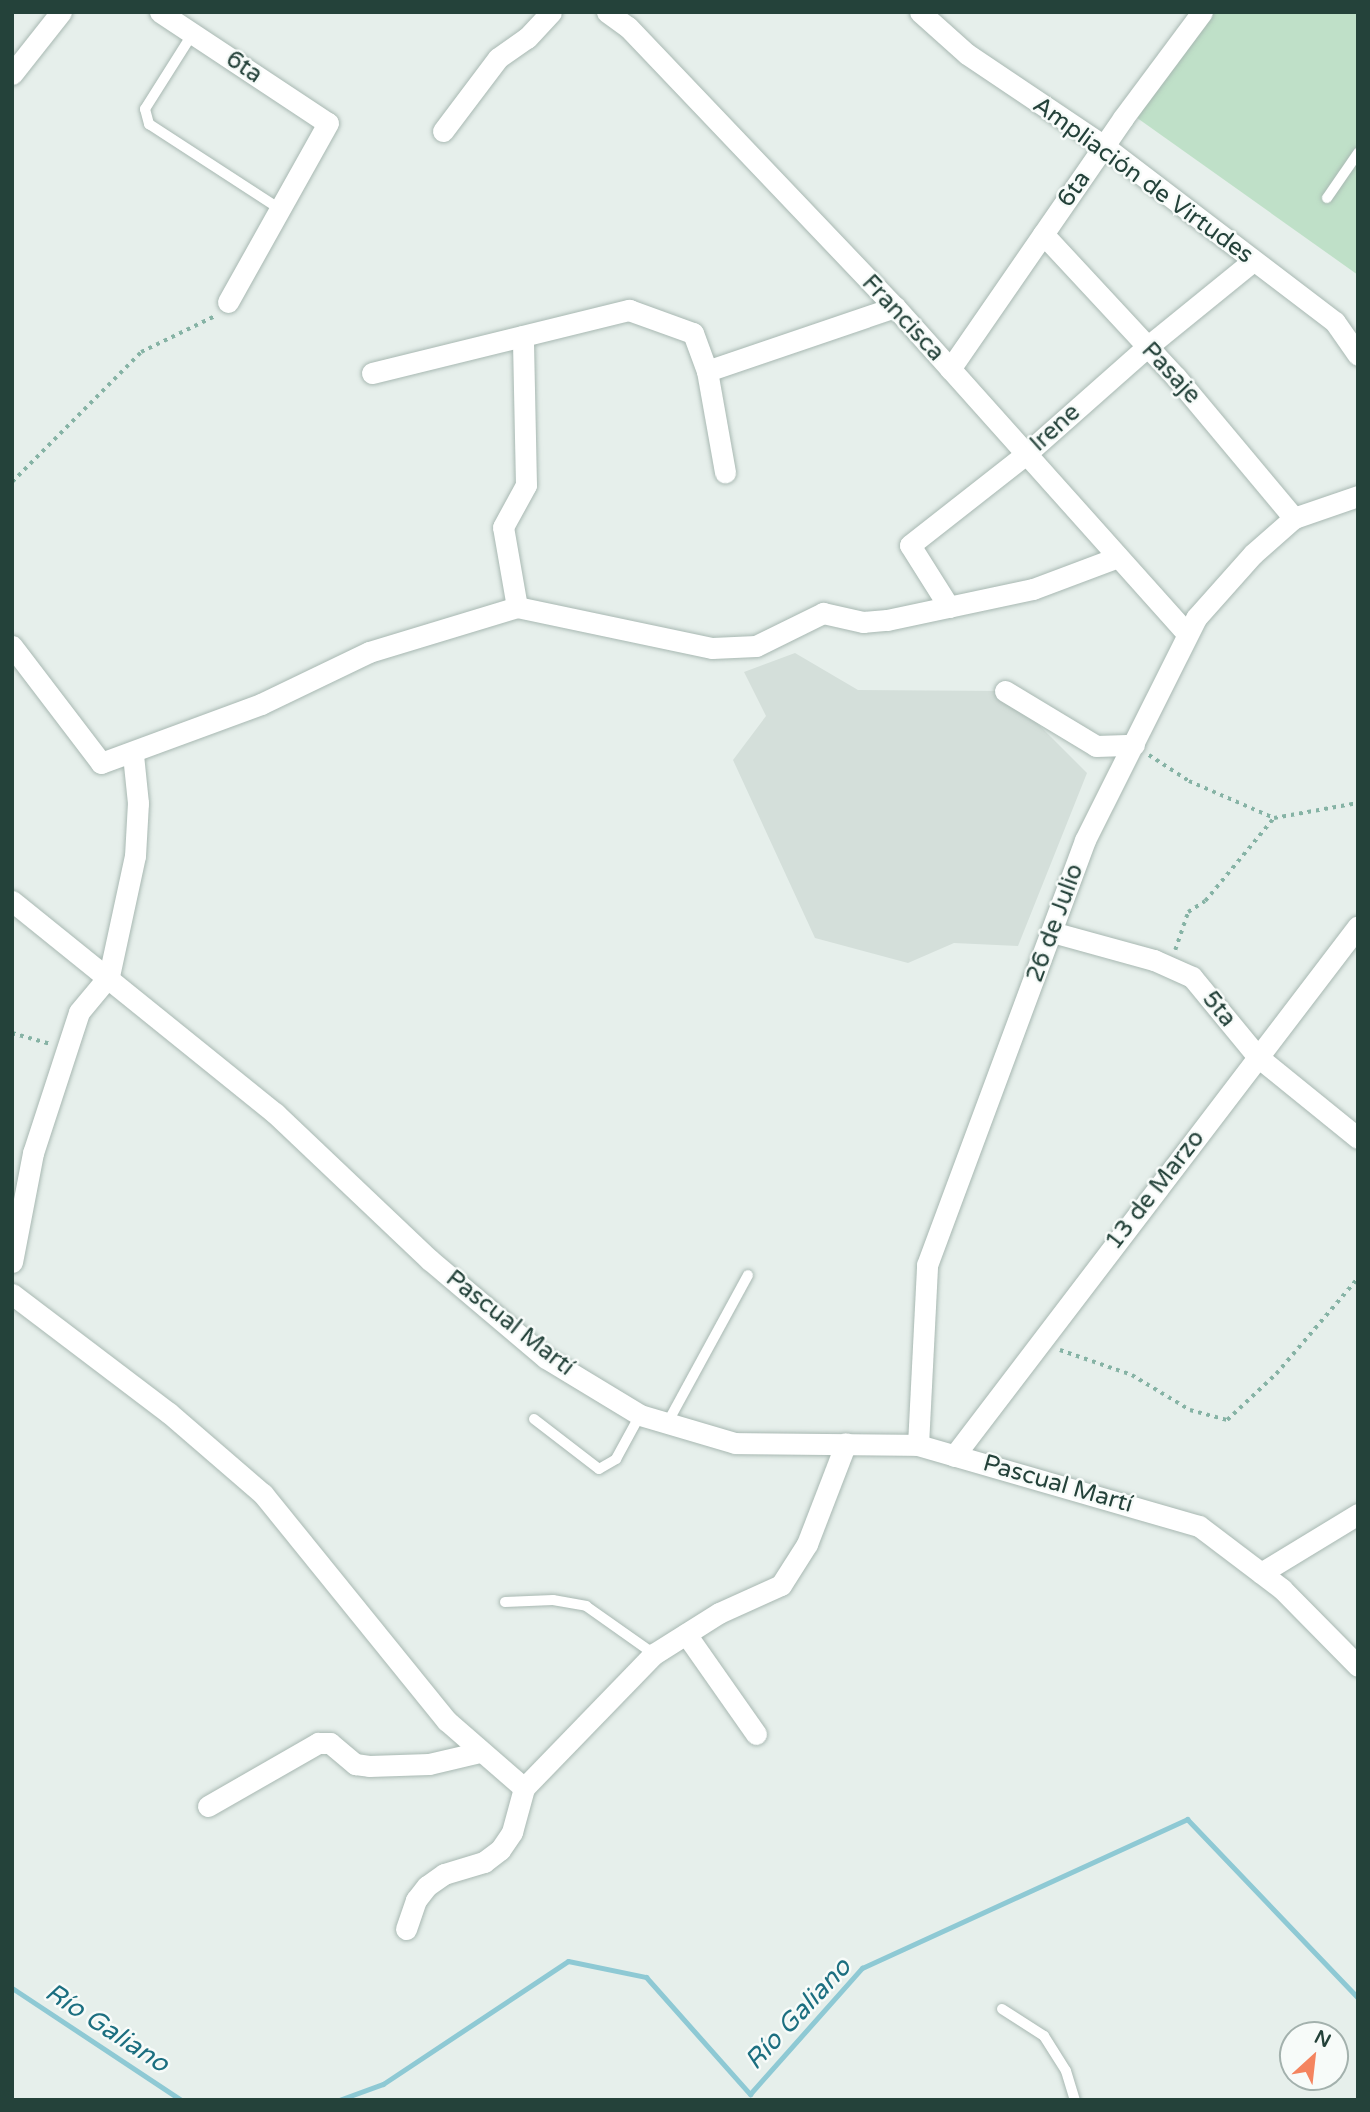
<!DOCTYPE html>
<html>
<head>
<meta charset="utf-8">
<style>
  body { margin:0 }
  #map { position:relative; width:1370px; height:2112px; overflow:hidden; background:#e6efeb; font-family:"Varela Round",sans-serif }
  div>[style] { position:absolute }
  [style*='--x'] { left:calc(var(--x)*1px); top:calc(var(--y)*1px); width:calc(var(--w)*1px); rotate:calc(var(--a)*1deg) }
  .built>* { inset:0; background:#d4dfda }
  .green>* { inset:0; background:#bfe0c8 }
  .stream>* { height:5px; margin:-2.5px; padding:0 2.5px; transform-origin:2.5px; border-radius:2.5px; background:#8ec9d4 }
  .path>* { height:3.5px; margin-top:-1.75px; transform-origin:0; background:repeating-linear-gradient(90deg,#86b3a5 0 3.5px,transparent 0 8.5px) }
  .roads { filter:drop-shadow(0 0 2px #a8b8b2) drop-shadow(0 0 2px #a8b8b2) }
  .service>* { height:10px; margin:-5px; padding:0 5px; transform-origin:5px; border-radius:5px; background:#fff }
  .minor>* { height:21px; margin:-10.5px; padding:0 10.5px; transform-origin:10.5px; border-radius:10.5px; background:#fff }
  .tertiary>* { height:21px; margin:-10.5px; padding:0 10.5px; transform-origin:10.5px; border-radius:10.5px; background:#fff }
  span { translate:-50% -50%; white-space:nowrap; text-align:center; line-height:1.15; -webkit-text-stroke:5px #f7fbf9; paint-order:stroke }
  .street-label { font-size:24px; color:#24423a }
  .water-label { font-size:26px; color:#1c6f80; font-style:italic }
  .frame { position:absolute; inset:0; border:14px solid #24423a; pointer-events:none }
  .north { position:absolute; left:1279px; top:2021px; width:70px; height:70px; box-sizing:border-box; background:#f7fbf9; border:2px solid #a3b1ad; border-radius:50%; rotate:27deg; font-size:19px; font-weight:700; line-height:28px; text-align:center; color:#24423a }
  .north::after { content:''; display:block; margin:auto; width:24px; height:32px; background:#f4845f; clip-path:polygon(50% 0,100% 100%,50% 72%,0 100%) }
</style>
</head>
<body>
<div id="map">
  <div class="built">
    <i style="clip-path:polygon(795px 653px,858px 690px,1005px 691px,1087px 773px,1018px 946px,954px 943px,908px 963px,815px 938px,733px 760px,766px 716px,744px 672px)"></i>
  </div>
  <div class="green">
    <i style="clip-path:polygon(1209px 12px,1358px 12px,1358px 275px,1133px 115px)"></i>
  </div>
  <div class="stream">
    <i style="--x:12;--y:1988;--w:203;--a:33.5"></i>
    <i style="--x:339;--y:2100;--w:47;--a:-20"></i>
    <i style="--x:383;--y:2084;--w:222;--a:-33.6"></i>
    <i style="--x:568;--y:1961;--w:80;--a:11.6"></i>
    <i style="--x:646;--y:1977;--w:157;--a:48.4"></i>
    <i style="--x:750;--y:2094;--w:169;--a:-48.4"></i>
    <i style="--x:862;--y:1968;--w:358;--a:-24.6"></i>
    <i style="--x:1187;--y:1819;--w:248;--a:46.3"></i>
  </div>
  <div class="path">
    <i style="--x:12;--y:482;--w:183;--a:-45.2"></i>
    <i style="--x:141;--y:352;--w:82;--a:-25.9"></i>
    <i style="--x:1149;--y:755;--w:48;--a:33"></i>
    <i style="--x:1189;--y:781;--w:93;--a:23.5"></i>
    <i style="--x:1274;--y:818;--w:85;--a:-10.1"></i>
    <i style="--x:1175;--y:950;--w:40;--a:-71.1"></i>
    <i style="--x:1188;--y:912;--w:20;--a:-33"></i>
    <i style="--x:1205;--y:901;--w:108;--a:-50.3"></i>
    <i style="--x:12;--y:1033;--w:40;--a:16"></i>
    <i style="--x:1060;--y:1350;--w:76;--a:19.1"></i>
    <i style="--x:1132;--y:1375;--w:68;--a:31.1"></i>
    <i style="--x:1190;--y:1410;--w:38;--a:15"></i>
    <i style="--x:1227;--y:1420;--w:67;--a:-43.2"></i>
    <i style="--x:1276;--y:1374;--w:126;--a:-49.5"></i>
  </div>
  <div class="roads">
    <div class="service">
      <i style="--x:193;--y:33;--w:90;--a:122.3"></i>
      <i style="--x:145;--y:109;--w:16;--a:75"></i>
      <i style="--x:149;--y:124;--w:156;--a:33"></i>
      <i style="--x:1327;--y:198;--w:55;--a:-55.4"></i>
      <i style="--x:534;--y:1419;--w:82;--a:37.6"></i>
      <i style="--x:599;--y:1469;--w:20;--a:-30"></i>
      <i style="--x:616;--y:1459;--w:50;--a:-61.4"></i>
      <i style="--x:669;--y:1420;--w:165;--a:-61.4"></i>
      <i style="--x:505;--y:1602;--w:48;--a:-2.4"></i>
      <i style="--x:553;--y:1600;--w:34;--a:10"></i>
      <i style="--x:586;--y:1606;--w:83;--a:35.2"></i>
      <i style="--x:1002;--y:2009;--w:50;--a:32.7"></i>
      <i style="--x:1044;--y:2036;--w:41;--a:57.8"></i>
      <i style="--x:1066;--y:2071;--w:30;--a:73"></i>
    </div>
    <div class="minor">
      <i style="--x:160;--y:12;--w:201;--a:33.5"></i>
      <i style="--x:328;--y:123;--w:205;--a:119.2"></i>
      <i style="--x:607;--y:12;--w:26;--a:36"></i>
      <i style="--x:628;--y:27;--w:387;--a:46.4"></i>
      <i style="--x:895;--y:307;--w:438;--a:48.2"></i>
      <i style="--x:920;--y:12;--w:63;--a:41.8"></i>
      <i style="--x:967;--y:54;--w:165;--a:33.9"></i>
      <i style="--x:1104;--y:146;--w:290;--a:37.3"></i>
      <i style="--x:1335;--y:322;--w:40;--a:55.1"></i>
      <i style="--x:443;--y:131;--w:91;--a:-53"></i>
      <i style="--x:498;--y:58;--w:35;--a:-35"></i>
      <i style="--x:527;--y:38;--w:35;--a:-47"></i>
      <i style="--x:1043;--y:234;--w:195;--a:47.1"></i>
      <i style="--x:1176;--y:377;--w:184;--a:50.1"></i>
      <i style="--x:950;--y:369;--w:305;--a:-55.4"></i>
      <i style="--x:1123;--y:118;--w:132;--a:-53.3"></i>
      <i style="--x:707;--y:371;--w:199;--a:-18.8"></i>
      <i style="--x:372;--y:373;--w:265;--a:-13.8"></i>
      <i style="--x:629;--y:310;--w:68;--a:19.8"></i>
      <i style="--x:693;--y:333;--w:40;--a:69.8"></i>
      <i style="--x:707;--y:371;--w:103;--a:79.9"></i>
      <i style="--x:517;--y:607;--w:81;--a:-99.9"></i>
      <i style="--x:503;--y:527;--w:48;--a:-61.3"></i>
      <i style="--x:526;--y:485;--w:149;--a:-91.2"></i>
      <i style="--x:949;--y:607;--w:73;--a:-122.2"></i>
      <i style="--x:910;--y:545;--w:147;--a:-38.1"></i>
      <i style="--x:1026;--y:454;--w:162;--a:-41.5"></i>
      <i style="--x:1147;--y:347;--w:136;--a:-39.1"></i>
      <i style="--x:12;--y:646;--w:147;--a:52.7"></i>
      <i style="--x:101;--y:763;--w:171;--a:-20.2"></i>
      <i style="--x:261;--y:704;--w:120;--a:-25.7"></i>
      <i style="--x:369;--y:652;--w:155;--a:-16.9"></i>
      <i style="--x:517;--y:607;--w:199;--a:11.9"></i>
      <i style="--x:712;--y:648;--w:44;--a:-2.6"></i>
      <i style="--x:756;--y:646;--w:75;--a:-26.2"></i>
      <i style="--x:823;--y:613;--w:41;--a:12.7"></i>
      <i style="--x:863;--y:622;--w:24;--a:-5"></i>
      <i style="--x:887;--y:620;--w:149;--a:-12"></i>
      <i style="--x:1033;--y:589;--w:91;--a:-20.6"></i>
      <i style="--x:1005;--y:691;--w:106;--a:31.1"></i>
      <i style="--x:1096;--y:746;--w:38;--a:-2"></i>
      <i style="--x:12;--y:901;--w:338;--a:38.9"></i>
      <i style="--x:275;--y:1113;--w:214;--a:43.5"></i>
      <i style="--x:430;--y:1260;--w:152;--a:40.2"></i>
      <i style="--x:546;--y:1358;--w:110;--a:31.2"></i>
      <i style="--x:640;--y:1415;--w:99;--a:16.4"></i>
      <i style="--x:735;--y:1443;--w:183;--a:0.6"></i>
      <i style="--x:918;--y:1445;--w:292;--a:16.1"></i>
      <i style="--x:1199;--y:1526;--w:104;--a:37.2"></i>
      <i style="--x:1282;--y:1589;--w:108;--a:45.4"></i>
      <i style="--x:1052;--y:932;--w:106;--a:15.4"></i>
      <i style="--x:1154;--y:960;--w:42;--a:24.1"></i>
      <i style="--x:1192;--y:977;--w:104;--a:50.5"></i>
      <i style="--x:1258;--y:1057;--w:129;--a:39"></i>
      <i style="--x:12;--y:1262;--w:111;--a:-79.1"></i>
      <i style="--x:33;--y:1153;--w:148;--a:-71.9"></i>
      <i style="--x:79;--y:1012;--w:47;--a:-50.2"></i>
      <i style="--x:109;--y:976;--w:123;--a:-77.8"></i>
      <i style="--x:135;--y:856;--w:53;--a:-86.8"></i>
      <i style="--x:138;--y:803;--w:48;--a:-95.9"></i>
      <i style="--x:12;--y:1294;--w:197;--a:37.2"></i>
      <i style="--x:169;--y:1413;--w:124;--a:40.8"></i>
      <i style="--x:263;--y:1494;--w:292;--a:51"></i>
      <i style="--x:447;--y:1721;--w:102;--a:41"></i>
      <i style="--x:918;--y:1445;--w:180;--a:-87.1"></i>
      <i style="--x:927;--y:1265;--w:453;--a:-69.6"></i>
      <i style="--x:1085;--y:840;--w:248;--a:-63.4"></i>
      <i style="--x:1196;--y:618;--w:86;--a:-48.3"></i>
      <i style="--x:1253;--y:554;--w:55;--a:-41.3"></i>
      <i style="--x:1294;--y:518;--w:68;--a:-19"></i>
      <i style="--x:954;--y:1456;--w:666;--a:-52.68"></i>
      <i style="--x:1261;--y:1573;--w:114;--a:-31.3"></i>
      <i style="--x:686;--y:1634;--w:122;--a:55"></i>
      <i style="--x:208;--y:1806;--w:127;--a:-29.8"></i>
      <i style="--x:318;--y:1743;--w:12;--a:0"></i>
      <i style="--x:330;--y:1743;--w:33;--a:40"></i>
      <i style="--x:355;--y:1764;--w:14;--a:8"></i>
      <i style="--x:369;--y:1766;--w:60;--a:-1.9"></i>
      <i style="--x:429;--y:1764;--w:52;--a:-13.2"></i>
      <i style="--x:406;--y:1929;--w:31;--a:-71"></i>
      <i style="--x:416;--y:1900;--w:18;--a:-52"></i>
      <i style="--x:427;--y:1886;--w:21;--a:-35"></i>
      <i style="--x:444;--y:1874;--w:42;--a:-16.7"></i>
      <i style="--x:484;--y:1862;--w:20;--a:-37"></i>
      <i style="--x:500;--y:1850;--w:22;--a:-56"></i>
      <i style="--x:512;--y:1832;--w:46;--a:-74.7"></i>
      <i style="--x:524;--y:1788;--w:187;--a:-45.9"></i>
      <i style="--x:654;--y:1654;--w:77;--a:-32.2"></i>
      <i style="--x:719;--y:1613;--w:68;--a:-24.3"></i>
      <i style="--x:781;--y:1585;--w:49;--a:-57.6"></i>
      <i style="--x:807;--y:1544;--w:108;--a:-68.9"></i>
    </div>
    <div class="tertiary">
      <i style="--x:12;--y:74;--w:79;--a:-51.7"></i>
    </div>
  </div>
  <div class="street-label">
    <span style="left:244px;top:67px;rotate:34deg">6ta</span>
    <span style="left:1143px;top:180px;rotate:36deg">Ampliación de Virtudes</span>
    <span style="left:1074px;top:189px;rotate:-55deg">6ta</span>
    <span style="left:903px;top:318px;rotate:47deg">Francisca</span>
    <span style="left:1171px;top:373px;rotate:47deg">Pasaje</span>
    <span style="left:1055px;top:428px;rotate:-42deg">Irene</span>
    <span style="left:1055px;top:923px;rotate:-70deg">26 de Julio</span>
    <span style="left:1219px;top:1009px;rotate:51deg">5ta</span>
    <span style="left:1155px;top:1190px;rotate:-52deg">13 de Marzo</span>
    <span style="left:510px;top:1323px;rotate:38deg">Pascual Martí</span>
    <span style="left:1058px;top:1484px;rotate:16deg">Pascual Martí</span>
  </div>
  <div class="water-label">
    <span style="left:798px;top:2014px;rotate:-47deg">Río Galiano</span>
    <span style="left:107px;top:2028px;rotate:33deg">Río Galiano</span>
  </div>
  <div class="frame"></div>
  <div class="north">N</div>
</div>
</body>
</html>
